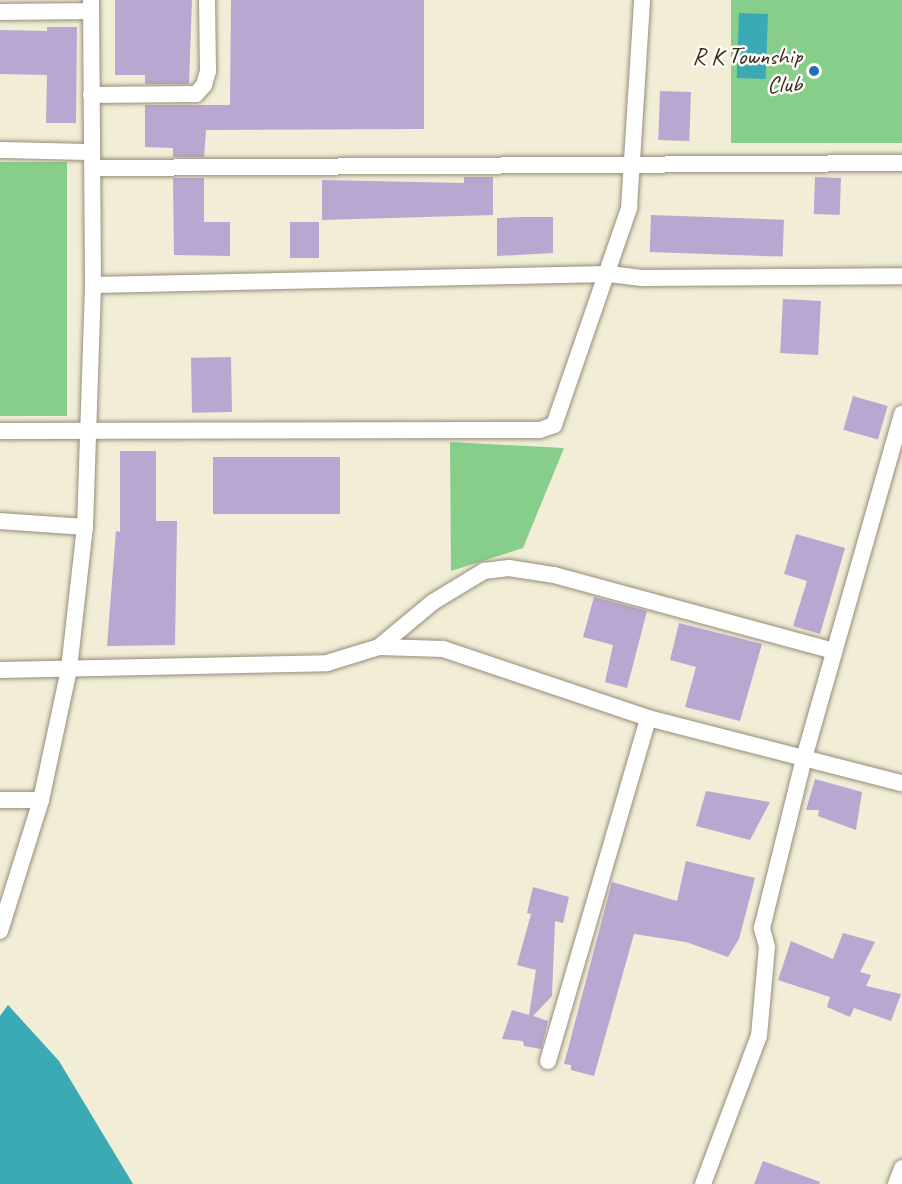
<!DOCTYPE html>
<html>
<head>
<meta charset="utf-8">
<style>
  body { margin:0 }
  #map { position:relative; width:902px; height:1184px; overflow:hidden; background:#f1edd6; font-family:Caveat,sans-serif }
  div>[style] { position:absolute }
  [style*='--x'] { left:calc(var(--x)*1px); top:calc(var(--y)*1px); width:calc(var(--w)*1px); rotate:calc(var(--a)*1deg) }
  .green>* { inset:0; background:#86ce89; transform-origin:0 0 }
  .water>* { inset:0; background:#3aabb4; transform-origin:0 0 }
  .building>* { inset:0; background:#b8a7d0; transform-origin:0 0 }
  .roads { filter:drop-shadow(0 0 2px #968c7a) drop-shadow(0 0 2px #968c7a) }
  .minor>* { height:16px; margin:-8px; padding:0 8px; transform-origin:8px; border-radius:8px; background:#fff }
  .dots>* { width:16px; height:16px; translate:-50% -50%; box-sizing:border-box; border:3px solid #fdfcf7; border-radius:50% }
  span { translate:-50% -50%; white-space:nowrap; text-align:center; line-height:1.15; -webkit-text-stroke:5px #fdfcf7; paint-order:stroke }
  .poi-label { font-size:24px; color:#3b2a1e }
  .right { translate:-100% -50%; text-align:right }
</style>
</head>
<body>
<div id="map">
  <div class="green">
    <i style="left:731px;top:0;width:171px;height:143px"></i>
    <i style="left:0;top:162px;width:67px;height:254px"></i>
    <i style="clip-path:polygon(450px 442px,564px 448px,523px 548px,451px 571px)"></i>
  </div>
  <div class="water">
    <i style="left:739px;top:13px;width:29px;height:65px;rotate:2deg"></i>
    <i style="clip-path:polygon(8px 1005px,59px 1061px,133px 1184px,0 1184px,0 1016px)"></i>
  </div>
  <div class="building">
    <i style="clip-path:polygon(115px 0,192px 0,189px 84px,145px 84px,145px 75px,115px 75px)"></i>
    <i style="clip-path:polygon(231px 0,424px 0,424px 129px,206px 130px,204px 157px,173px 157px,173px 148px,145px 147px,145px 105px,230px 105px)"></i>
    <i style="clip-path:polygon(47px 27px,77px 27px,76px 123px,46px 123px,47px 75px,0 74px,0 30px,47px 31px)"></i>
    <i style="left:660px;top:91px;width:31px;height:49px;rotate:2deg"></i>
    <i style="clip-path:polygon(464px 177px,493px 177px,493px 215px,322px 220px,322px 180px,464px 183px)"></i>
    <i style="left:815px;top:177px;width:26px;height:37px;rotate:2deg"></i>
    <i style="clip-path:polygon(173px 178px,204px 178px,204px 222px,230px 222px,230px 256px,174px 255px)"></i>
    <i style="left:651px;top:215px;width:133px;height:37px;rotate:2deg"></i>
    <i style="clip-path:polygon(525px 217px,553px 217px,553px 253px,497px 256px,497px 218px)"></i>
    <i style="left:290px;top:222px;width:29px;height:36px"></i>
    <i style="left:783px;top:299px;width:38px;height:54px;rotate:3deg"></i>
    <i style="left:231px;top:357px;width:55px;height:40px;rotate:89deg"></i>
    <i style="left:853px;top:396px;width:36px;height:35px;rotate:16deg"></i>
    <i style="clip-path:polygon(120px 451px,156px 451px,156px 521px,177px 521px,175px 645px,107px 646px,116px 531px,120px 532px)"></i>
    <i style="left:213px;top:457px;width:127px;height:57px"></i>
    <i style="clip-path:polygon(796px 534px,845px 548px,820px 634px,793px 626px,807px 581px,784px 574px)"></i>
    <i style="clip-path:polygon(594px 597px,647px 611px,627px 688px,605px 682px,613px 645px,583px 637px)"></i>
    <i style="clip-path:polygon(679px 623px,762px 644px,740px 721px,685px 707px,696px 667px,670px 660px)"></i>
    <i style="clip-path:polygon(815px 779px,862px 792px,856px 830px,818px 816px,819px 810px,806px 810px)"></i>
    <i style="clip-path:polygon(706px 791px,770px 802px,750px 840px,696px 826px)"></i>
    <i style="clip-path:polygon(686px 861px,755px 878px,739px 939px,728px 957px,686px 942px,634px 934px,594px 1076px,571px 1070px,571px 1065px,564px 1064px,612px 882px,677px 901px)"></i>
    <i style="clip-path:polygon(533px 887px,569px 897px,563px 923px,555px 921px,552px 996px,533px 1016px,548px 1021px,541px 1049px,524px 1046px,523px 1041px,502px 1039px,512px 1010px,529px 1015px,536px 970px,517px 965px,531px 914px,527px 913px)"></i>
    <i style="clip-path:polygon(843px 933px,875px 942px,860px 972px,871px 975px,866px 986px,901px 994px,891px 1021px,854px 1008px,850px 1017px,827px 1007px,830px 997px,778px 980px,791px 941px,833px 959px)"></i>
    <i style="clip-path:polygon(763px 1161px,820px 1182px,819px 1184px,754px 1184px)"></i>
  </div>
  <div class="roads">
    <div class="minor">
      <i style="--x:0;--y:12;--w:91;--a:-0.6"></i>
      <i style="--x:91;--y:95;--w:105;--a:-0.5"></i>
      <i style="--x:196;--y:94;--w:12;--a:-48"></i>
      <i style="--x:204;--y:85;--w:15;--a:-74"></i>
      <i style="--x:208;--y:71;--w:71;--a:-90.8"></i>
      <i style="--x:0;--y:150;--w:91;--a:1.3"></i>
      <i style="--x:93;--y:168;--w:809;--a:-0.35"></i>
      <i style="--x:93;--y:285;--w:516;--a:-1.22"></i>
      <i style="--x:609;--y:274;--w:33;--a:7"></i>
      <i style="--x:642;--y:278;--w:260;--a:-0.4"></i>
      <i style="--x:0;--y:431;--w:540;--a:-0.11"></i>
      <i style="--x:540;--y:430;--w:15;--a:-20"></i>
      <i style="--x:554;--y:425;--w:230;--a:-70.9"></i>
      <i style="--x:629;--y:208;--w:208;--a:-86.4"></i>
      <i style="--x:0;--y:521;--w:85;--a:4"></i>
      <i style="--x:379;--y:647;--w:70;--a:-39.8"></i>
      <i style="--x:433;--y:602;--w:60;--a:-31.3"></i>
      <i style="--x:484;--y:571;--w:25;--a:-7"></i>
      <i style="--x:509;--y:568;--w:46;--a:8.8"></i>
      <i style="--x:554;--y:575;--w:290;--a:15.2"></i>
      <i style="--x:0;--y:670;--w:327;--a:-1.2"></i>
      <i style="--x:327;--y:663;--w:54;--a:-17.1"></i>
      <i style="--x:379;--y:647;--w:64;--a:1.8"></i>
      <i style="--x:443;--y:649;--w:216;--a:18.6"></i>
      <i style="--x:648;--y:718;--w:262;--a:14.4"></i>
      <i style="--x:0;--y:800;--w:41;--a:0"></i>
      <i style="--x:0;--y:931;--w:137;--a:-72.6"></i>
      <i style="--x:41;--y:800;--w:134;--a:-77.9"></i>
      <i style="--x:69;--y:669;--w:143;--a:-83.6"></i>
      <i style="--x:85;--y:527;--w:242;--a:-88.1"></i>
      <i style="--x:93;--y:285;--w:285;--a:-90.4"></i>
      <i style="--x:548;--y:1061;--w:357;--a:-73.7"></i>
      <i style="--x:703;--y:1184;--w:158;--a:-69.3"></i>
      <i style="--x:759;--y:1036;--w:89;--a:-84.9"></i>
      <i style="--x:767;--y:947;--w:20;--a:-105"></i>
      <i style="--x:762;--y:928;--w:175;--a:-76.1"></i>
      <i style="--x:804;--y:758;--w:358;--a:-74.1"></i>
      <i style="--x:896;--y:1184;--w:17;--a:-69"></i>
    </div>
  </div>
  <div class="dots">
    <i style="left:814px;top:71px;background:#1f6fb2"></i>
  </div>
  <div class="poi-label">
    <span class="right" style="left:802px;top:71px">R K Township<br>Club</span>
  </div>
</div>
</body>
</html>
